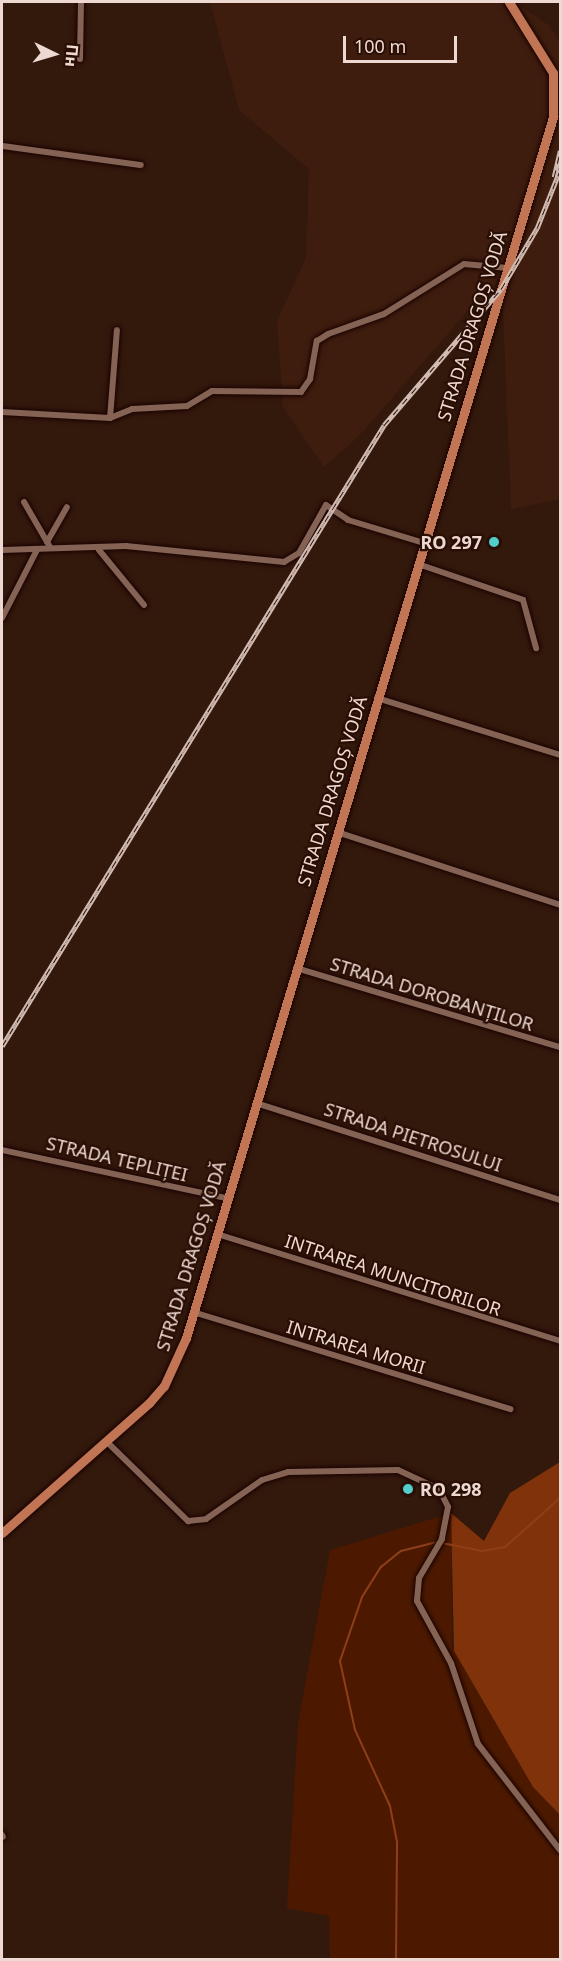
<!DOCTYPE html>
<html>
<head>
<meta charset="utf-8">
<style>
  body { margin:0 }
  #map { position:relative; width:562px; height:1961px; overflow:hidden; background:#33180c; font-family:"Noto Sans",sans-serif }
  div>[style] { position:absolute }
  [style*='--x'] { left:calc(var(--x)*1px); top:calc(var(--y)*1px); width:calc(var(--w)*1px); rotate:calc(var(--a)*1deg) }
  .built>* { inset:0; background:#3f1d0e }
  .green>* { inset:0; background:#4c1900 }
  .forest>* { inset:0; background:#80330a }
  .stream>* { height:2px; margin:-1px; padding:0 1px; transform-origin:1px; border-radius:1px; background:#8e3f1a }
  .roads { filter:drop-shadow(0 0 2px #1a0300) drop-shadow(0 0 2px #1a0300) }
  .street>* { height:6px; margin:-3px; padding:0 3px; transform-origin:3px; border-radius:3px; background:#846254 }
  .primary>* { height:9px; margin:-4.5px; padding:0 4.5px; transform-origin:4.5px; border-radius:4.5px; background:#c17555 }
  .rail>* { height:4.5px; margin-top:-2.25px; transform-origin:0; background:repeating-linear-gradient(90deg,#290e04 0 7px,#d1bcb3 0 14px); box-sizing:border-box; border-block:2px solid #d1bcb3 }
  .dots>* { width:16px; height:16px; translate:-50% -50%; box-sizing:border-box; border:3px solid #290e04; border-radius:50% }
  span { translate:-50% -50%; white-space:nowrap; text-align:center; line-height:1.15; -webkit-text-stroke:4.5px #290e04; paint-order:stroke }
  .street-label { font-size:18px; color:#edd9d1 }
  .poi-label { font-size:18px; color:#edd9d1; font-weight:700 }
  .right { translate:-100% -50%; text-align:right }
  .left { translate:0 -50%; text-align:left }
  .frame { position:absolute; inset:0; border:3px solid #edd9d1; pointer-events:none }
  .north { position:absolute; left:24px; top:24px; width:60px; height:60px; -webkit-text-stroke:4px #290e04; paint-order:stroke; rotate:95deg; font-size:16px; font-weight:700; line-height:24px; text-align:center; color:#edd9d1 }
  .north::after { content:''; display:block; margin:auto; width:21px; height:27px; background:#edd9d1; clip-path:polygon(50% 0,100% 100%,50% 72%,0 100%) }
  .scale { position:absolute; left:343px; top:36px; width:114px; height:27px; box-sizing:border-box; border:3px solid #edd9d1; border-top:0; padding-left:8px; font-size:18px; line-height:21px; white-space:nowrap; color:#edd9d1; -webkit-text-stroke:4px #290e04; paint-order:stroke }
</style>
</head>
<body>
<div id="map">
  <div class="built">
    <i style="clip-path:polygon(210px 2px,515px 2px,550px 26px,560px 43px,560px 499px,511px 509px,503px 310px,486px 290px,359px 436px,324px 467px,283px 407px,277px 321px,306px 258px,309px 169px,239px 110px)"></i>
  </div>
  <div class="green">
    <i style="clip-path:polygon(451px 1513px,452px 1648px,533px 1787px,560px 1815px,560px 1959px,330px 1959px,329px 1916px,287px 1908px,298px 1723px,330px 1550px)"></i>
  </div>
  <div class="forest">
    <i style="clip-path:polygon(560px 1462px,560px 1815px,533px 1787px,454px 1651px,451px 1513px,484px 1541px,510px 1493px)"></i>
  </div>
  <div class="stream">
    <i style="--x:396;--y:1960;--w:118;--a:-89.5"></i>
    <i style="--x:397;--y:1842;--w:37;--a:-101"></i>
    <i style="--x:390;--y:1806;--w:84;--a:-114.7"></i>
    <i style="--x:355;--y:1730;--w:71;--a:-102.3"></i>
    <i style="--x:340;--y:1661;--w:68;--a:-71"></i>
    <i style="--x:362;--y:1597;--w:36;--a:-58"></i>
    <i style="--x:381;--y:1567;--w:26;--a:-39"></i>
    <i style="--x:401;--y:1551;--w:37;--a:-14"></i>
    <i style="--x:437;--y:1542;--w:46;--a:11.3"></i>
    <i style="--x:482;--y:1551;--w:23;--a:-10"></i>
    <i style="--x:505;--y:1547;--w:74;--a:-41.7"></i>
  </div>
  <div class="roads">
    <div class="street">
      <i style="--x:80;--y:59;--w:57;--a:-89"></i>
      <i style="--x:2;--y:146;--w:140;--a:7.8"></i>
      <i style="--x:2;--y:412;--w:108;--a:3.2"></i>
      <i style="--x:110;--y:418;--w:24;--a:-22"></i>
      <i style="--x:132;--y:409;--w:55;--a:-3.1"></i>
      <i style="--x:187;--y:406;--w:29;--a:-31"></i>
      <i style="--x:212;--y:391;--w:89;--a:0.6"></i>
      <i style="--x:301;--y:392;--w:16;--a:-55"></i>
      <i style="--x:310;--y:379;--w:39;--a:-80"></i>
      <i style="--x:317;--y:341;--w:13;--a:-32"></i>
      <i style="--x:328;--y:334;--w:59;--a:-19.7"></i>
      <i style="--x:384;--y:314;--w:94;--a:-32"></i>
      <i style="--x:464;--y:264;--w:44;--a:5.2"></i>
      <i style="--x:110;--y:418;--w:88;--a:-85.5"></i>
      <i style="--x:24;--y:502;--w:52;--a:60"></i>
      <i style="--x:47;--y:542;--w:40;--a:-60.3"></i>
      <i style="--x:2;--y:550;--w:124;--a:-1.8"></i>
      <i style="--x:126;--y:546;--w:159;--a:5.8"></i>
      <i style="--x:284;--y:562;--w:17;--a:-31"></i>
      <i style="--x:299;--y:553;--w:55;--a:-60.6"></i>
      <i style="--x:326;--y:505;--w:27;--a:34"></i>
      <i style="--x:348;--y:520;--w:79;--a:16.8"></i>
      <i style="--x:99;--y:550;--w:71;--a:50.7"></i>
      <i style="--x:418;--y:564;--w:111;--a:18.9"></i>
      <i style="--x:523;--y:600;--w:50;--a:74.8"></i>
      <i style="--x:2;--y:618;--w:76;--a:-62.8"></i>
      <i style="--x:377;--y:698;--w:192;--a:17.3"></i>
      <i style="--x:337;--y:832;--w:235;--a:18.1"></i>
      <i style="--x:296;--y:968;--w:276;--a:16.7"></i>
      <i style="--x:256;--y:1103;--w:319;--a:17.7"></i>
      <i style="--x:2;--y:1150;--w:229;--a:12.1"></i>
      <i style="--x:217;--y:1234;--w:359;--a:17.3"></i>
      <i style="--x:193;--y:1312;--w:332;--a:17"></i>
      <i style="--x:106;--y:1441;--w:115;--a:44.3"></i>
      <i style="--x:188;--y:1521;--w:18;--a:-6"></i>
      <i style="--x:206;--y:1519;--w:68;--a:-34.9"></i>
      <i style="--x:262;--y:1480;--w:27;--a:-17"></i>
      <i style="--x:288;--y:1472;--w:110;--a:-1"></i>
      <i style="--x:398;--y:1470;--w:45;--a:24.9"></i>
      <i style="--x:439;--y:1489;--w:20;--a:63"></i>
      <i style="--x:448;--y:1507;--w:33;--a:101"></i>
      <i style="--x:442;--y:1539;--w:45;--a:120.5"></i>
      <i style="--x:419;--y:1578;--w:23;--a:95"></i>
      <i style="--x:417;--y:1601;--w:71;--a:61.3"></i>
      <i style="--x:451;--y:1663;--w:85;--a:71.6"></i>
      <i style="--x:478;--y:1744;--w:134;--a:52.3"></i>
      <i style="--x:2;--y:1835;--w:2;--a:63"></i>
    </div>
    <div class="primary">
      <i style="--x:2;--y:1533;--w:196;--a:-41.5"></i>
      <i style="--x:149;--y:1403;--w:23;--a:-49"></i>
      <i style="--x:164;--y:1386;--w:53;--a:-65.4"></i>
      <i style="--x:186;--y:1338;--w:1275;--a:-73.27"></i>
      <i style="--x:553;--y:117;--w:44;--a:-90"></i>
      <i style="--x:553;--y:73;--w:84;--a:-121.8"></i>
    </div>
  </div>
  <div class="rail">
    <i style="--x:554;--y:177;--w:27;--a:-77"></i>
    <i style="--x:2;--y:1046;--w:729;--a:-58.4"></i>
    <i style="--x:384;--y:425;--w:179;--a:-49.3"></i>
    <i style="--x:501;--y:289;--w:71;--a:-59.5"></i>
    <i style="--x:537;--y:228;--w:62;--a:-68.4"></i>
  </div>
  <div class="dots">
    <i style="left:494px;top:542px;background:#53cdcb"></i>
    <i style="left:408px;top:1489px;background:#53cdcb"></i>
  </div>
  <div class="street-label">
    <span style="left:472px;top:326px;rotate:-73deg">STRADA DRAGOȘ VODĂ</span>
    <span style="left:332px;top:791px;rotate:-73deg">STRADA DRAGOȘ VODĂ</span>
    <span style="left:432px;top:994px;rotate:17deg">STRADA DOROBANȚILOR</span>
    <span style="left:413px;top:1137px;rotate:18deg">STRADA PIETROSULUI</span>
    <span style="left:117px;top:1159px;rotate:13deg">STRADA TEPLIȚEI</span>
    <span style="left:191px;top:1256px;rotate:-73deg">STRADA DRAGOȘ VODĂ</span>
    <span style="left:393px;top:1275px;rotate:18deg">INTRAREA MUNCITORILOR</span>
    <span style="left:356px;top:1347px;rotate:17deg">INTRAREA MORII</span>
  </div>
  <div class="poi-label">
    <span class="right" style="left:482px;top:542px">RO 297</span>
    <span class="left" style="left:420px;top:1489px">RO 298</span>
  </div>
  <div class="frame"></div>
  <div class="north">Пн</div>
  <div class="scale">100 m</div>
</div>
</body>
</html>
